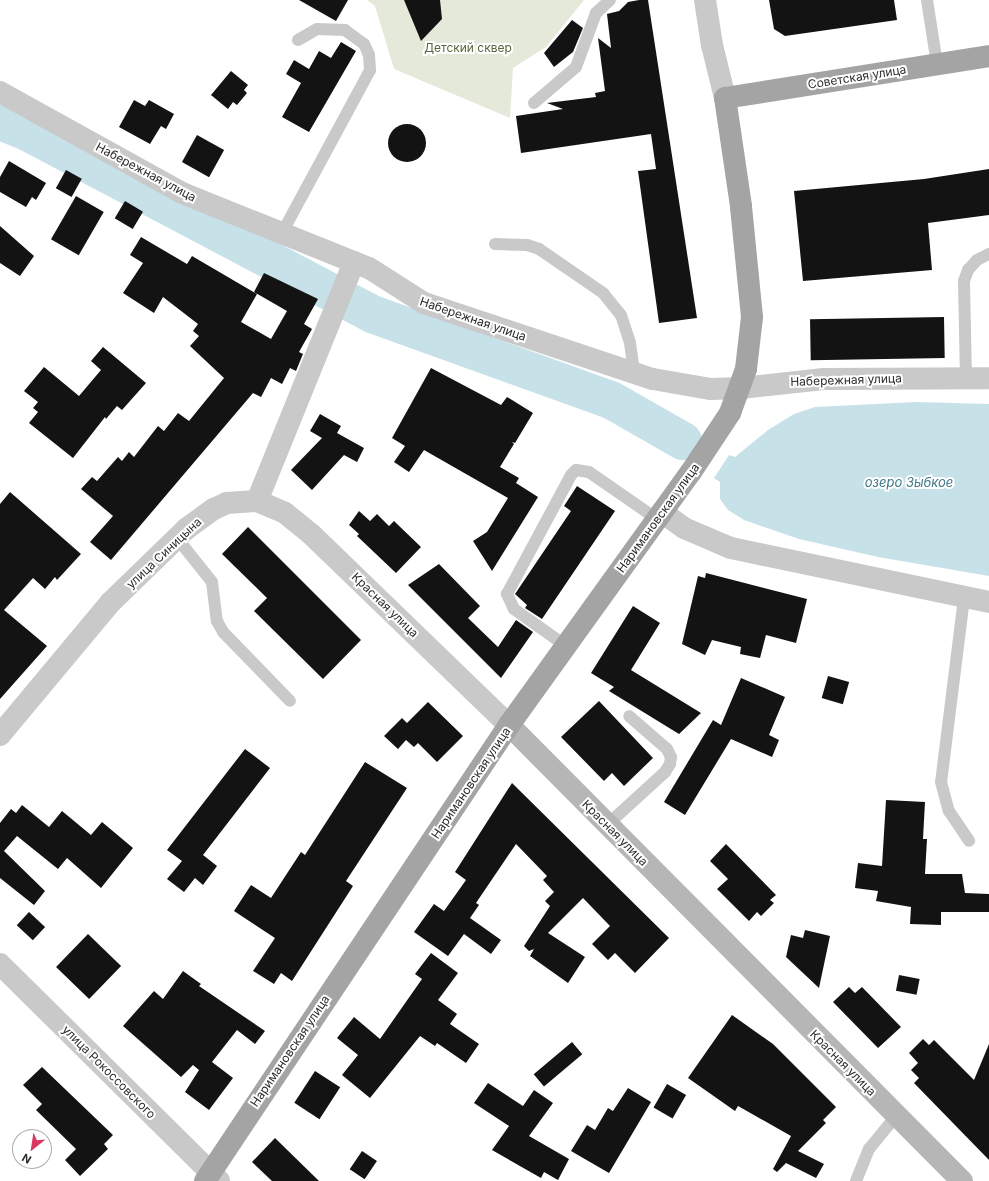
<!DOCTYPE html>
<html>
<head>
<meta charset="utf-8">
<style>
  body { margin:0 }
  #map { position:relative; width:989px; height:1181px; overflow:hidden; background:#fff; font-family:Inter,sans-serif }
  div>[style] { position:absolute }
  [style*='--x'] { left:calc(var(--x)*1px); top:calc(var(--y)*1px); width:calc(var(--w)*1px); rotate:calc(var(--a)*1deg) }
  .green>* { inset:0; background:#e5e9da }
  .water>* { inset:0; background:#c7e1e8 }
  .river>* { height:38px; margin:-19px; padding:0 19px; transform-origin:19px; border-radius:19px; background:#c7e1e8 }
  .building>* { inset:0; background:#131313; transform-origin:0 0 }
  .round { border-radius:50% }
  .lane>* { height:12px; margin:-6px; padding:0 6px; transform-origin:6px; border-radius:6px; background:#c9c9c9 }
  .street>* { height:22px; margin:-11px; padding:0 11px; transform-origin:11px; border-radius:11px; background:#c9c9c9 }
  .secondary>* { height:22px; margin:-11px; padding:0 11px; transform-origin:11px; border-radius:11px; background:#b6b6b6 }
  .primary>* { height:22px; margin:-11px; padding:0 11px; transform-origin:11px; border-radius:11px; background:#a4a4a4 }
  span { translate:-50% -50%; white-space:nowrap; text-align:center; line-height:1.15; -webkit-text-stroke:4px #fff; paint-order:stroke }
  .park-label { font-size:12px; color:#57653d }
  .street-label { font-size:12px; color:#2c2c2c }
  .water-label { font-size:13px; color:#407989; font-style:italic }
  .north { position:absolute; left:12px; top:1129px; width:40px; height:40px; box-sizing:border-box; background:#fff; border:1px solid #ababab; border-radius:50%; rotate:210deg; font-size:11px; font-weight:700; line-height:16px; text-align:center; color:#2c2c2c }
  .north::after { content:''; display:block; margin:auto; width:14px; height:18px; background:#da3860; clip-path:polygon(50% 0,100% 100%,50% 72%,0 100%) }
</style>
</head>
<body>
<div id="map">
  <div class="green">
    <i style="clip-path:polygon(367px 0,584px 0,546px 47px,513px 68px,510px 118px,394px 69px,375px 6px)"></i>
  </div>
  <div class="water">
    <i style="clip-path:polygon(916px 402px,989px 404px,989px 576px,878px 557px,799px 539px,744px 520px,728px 510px,720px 499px,720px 482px,714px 478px,729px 455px,735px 457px,768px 430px,794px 414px,815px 407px)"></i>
  </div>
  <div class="river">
    <i style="--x:0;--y:121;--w:31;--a:22"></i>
    <i style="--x:29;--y:133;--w:388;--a:27.8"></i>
    <i style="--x:372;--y:314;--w:254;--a:19.8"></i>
    <i style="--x:611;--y:400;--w:83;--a:29.7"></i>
  </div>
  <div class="building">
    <i style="clip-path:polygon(299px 0,348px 0,336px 21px)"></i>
    <i style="clip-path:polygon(404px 0,440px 0,442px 19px,421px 41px)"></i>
    <i style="clip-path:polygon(639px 0,648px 0,697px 318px,659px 323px,638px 171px,656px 169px,651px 134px,521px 153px,516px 116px,563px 109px,547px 103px,596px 97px,595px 93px,605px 91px,598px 38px,611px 48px,607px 14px,619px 11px,628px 2px)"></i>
    <i style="clip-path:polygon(769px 0,894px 0,897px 20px,785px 36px,774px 29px)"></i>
    <i style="clip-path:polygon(572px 20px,583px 28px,573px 52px,554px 67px,544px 53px)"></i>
    <i style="clip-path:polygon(341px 42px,356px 51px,309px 132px,282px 117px,301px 83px,286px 74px,294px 60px,309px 69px,319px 51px,331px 58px)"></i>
    <i style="clip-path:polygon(231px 71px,248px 85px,244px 90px,247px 93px,237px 105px,233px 102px,228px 109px,211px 95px)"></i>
    <i style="clip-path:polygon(134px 100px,145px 106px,149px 100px,174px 114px,166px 129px,161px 126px,150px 144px,119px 127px)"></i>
    <i class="round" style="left:388px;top:124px;width:38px;height:38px"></i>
    <i style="left:197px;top:135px;width:31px;height:31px;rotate:29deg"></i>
    <i style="clip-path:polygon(9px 161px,46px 183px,36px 200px,32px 197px,26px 207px,0 192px,0 177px)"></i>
    <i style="clip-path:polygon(989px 169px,989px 215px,928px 223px,932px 270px,803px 281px,794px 191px,924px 179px)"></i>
    <i style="left:66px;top:170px;width:18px;height:21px;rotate:29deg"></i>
    <i style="left:76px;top:196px;width:32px;height:50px;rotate:30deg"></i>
    <i style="left:125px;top:201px;width:21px;height:20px;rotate:31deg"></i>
    <i style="clip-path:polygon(0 226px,34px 256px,20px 276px,0 263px)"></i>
    <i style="clip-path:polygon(141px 237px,187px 264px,192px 256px,257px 294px,241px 322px,271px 339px,287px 311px,254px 292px,264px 273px,318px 299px,304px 324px,312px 329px,299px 352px,303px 354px,296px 371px,290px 368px,282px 384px,271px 378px,261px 397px,253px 393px,111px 560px,90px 542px,113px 516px,81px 489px,92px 477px,97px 481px,118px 457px,122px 461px,129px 452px,134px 457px,158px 426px,164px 431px,178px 413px,189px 421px,224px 378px,190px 346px,199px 336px,193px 331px,198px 324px,163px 297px,154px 313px,123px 293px,143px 263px,130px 255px)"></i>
    <i style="left:944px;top:317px;width:41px;height:134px;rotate:89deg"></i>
    <i style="clip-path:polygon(103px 347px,146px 383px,122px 410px,117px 406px,106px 419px,105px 417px,73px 458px,29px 423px,38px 412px,33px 408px,38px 402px,24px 391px,44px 367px,79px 396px,101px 370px,91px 361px)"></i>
    <i style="clip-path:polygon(431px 368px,501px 405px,507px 397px,533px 413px,515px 443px,512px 442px,514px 444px,500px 467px,519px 478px,516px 483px,538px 497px,492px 571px,473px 541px,487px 532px,508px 498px,424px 450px,409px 472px,394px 462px,405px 446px,392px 438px)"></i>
    <i style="clip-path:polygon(320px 414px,341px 426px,337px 433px,364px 448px,357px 462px,344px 455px,312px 490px,291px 470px,322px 438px,310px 431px)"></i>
    <i style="clip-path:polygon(577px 486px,615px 511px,542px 619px,525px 608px,527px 605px,515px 594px,571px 511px,564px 506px)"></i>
    <i style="clip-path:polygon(10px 492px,81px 554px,57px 580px,55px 577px,45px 589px,33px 578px,4px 610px,47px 646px,0 699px,0 504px)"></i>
    <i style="clip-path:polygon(359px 511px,370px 521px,377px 514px,389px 526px,394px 521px,421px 547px,396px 573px,357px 536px,359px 534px,349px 525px)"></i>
    <i style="clip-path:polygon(248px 527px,361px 640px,323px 679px,254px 611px,267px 598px,222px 554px)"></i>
    <i style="clip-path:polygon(439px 564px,480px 606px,468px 618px,498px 647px,516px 620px,533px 632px,501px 678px,408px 585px)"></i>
    <i style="clip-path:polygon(706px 573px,807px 599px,796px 643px,766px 635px,760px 658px,740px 654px,741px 647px,712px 640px,705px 655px,682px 644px,698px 576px,705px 578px)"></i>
    <i style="clip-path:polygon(633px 606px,660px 623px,631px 670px,701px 713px,679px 734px,609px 691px,614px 687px,591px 673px)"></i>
    <i style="left:828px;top:676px;width:22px;height:23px;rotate:16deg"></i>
    <i style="clip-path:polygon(741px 678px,785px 697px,769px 735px,779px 740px,772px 757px,731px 739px,685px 815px,664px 802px,713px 720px,721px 725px)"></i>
    <i style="clip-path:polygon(599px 701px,653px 758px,624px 786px,612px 773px,604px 781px,561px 737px)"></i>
    <i style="clip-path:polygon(428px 702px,463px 736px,437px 762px,418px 743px,414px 747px,406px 740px,398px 749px,384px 736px,402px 718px,407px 723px)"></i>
    <i style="clip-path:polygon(245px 749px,270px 768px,203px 855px,217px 866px,203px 885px,195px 878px,184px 892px,167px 879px,182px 861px,167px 850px)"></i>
    <i style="clip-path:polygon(365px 762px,407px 788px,346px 881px,353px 886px,292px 981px,281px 973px,274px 984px,253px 971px,275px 938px,234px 911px,251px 885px,271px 898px,301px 852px,305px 855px)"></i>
    <i style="clip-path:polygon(512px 783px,669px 938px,635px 973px,615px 953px,608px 960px,592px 944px,610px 926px,583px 898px,548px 933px,585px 957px,568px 983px,530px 956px,534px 949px,529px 951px,524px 946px,550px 906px,545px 901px,554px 892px,543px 880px,547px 876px,516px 844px,476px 903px,479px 905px,470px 918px,501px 940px,491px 954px,464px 934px,448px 956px,414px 932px,434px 904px,444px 911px,466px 880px,455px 872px)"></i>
    <i style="clip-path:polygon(886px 800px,925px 802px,923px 839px,927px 839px,925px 874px,962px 874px,965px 893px,989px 894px,989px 912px,941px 912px,941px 925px,910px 924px,911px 907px,876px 901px,878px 891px,855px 888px,858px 863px,882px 866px)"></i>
    <i style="clip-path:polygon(22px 805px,49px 827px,62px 811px,91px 835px,102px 822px,133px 848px,101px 888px,67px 858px,58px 869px,17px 836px,4px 851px,45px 891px,34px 905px,0 878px,0 823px,11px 809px,16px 813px)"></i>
    <i style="clip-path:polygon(726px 844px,776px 895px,770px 900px,774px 903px,761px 916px,757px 912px,749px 921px,717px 889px,728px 879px,710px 861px)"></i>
    <i style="left:29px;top:912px;width:22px;height:18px;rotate:43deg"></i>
    <i style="clip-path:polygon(805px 930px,830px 936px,819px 988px,786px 957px,791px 935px,803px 938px)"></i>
    <i style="left:88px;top:934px;width:46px;height:46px;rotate:44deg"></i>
    <i style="clip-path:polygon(431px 953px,458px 973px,438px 1000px,457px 1014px,450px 1024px,479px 1044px,466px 1063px,437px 1043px,435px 1046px,420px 1036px,370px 1098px,342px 1075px,358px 1055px,337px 1038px,354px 1017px,380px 1039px,422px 979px,415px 974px)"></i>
    <i style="clip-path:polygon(183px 971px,201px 984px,199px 986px,265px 1031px,255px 1044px,237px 1030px,212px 1062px,233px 1078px,209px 1110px,185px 1092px,199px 1070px,193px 1065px,181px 1077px,123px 1026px,154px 991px,163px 999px)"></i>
    <i style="left:899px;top:975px;width:21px;height:16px;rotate:11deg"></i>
    <i style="clip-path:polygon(849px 987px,855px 993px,862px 987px,901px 1027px,878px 1048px,833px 1002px)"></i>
    <i style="clip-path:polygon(732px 1015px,773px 1044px,836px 1107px,823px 1120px,826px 1123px,798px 1151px,824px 1164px,816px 1178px,786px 1163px,777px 1172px,773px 1169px,791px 1136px,738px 1106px,735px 1111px,688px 1078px)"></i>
    <i style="clip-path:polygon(923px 1039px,929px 1045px,934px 1040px,974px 1080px,989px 1044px,989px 1160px,914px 1083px,919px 1078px,911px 1070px,918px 1063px,909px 1053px)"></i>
    <i style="left:572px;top:1042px;width:16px;height:50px;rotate:50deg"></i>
    <i style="clip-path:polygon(42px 1067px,113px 1135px,104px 1144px,108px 1149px,80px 1176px,65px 1160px,76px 1149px,36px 1110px,42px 1104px,23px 1085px)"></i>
    <i style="left:315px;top:1071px;width:30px;height:38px;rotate:33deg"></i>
    <i style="clip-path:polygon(488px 1083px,523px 1106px,534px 1090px,553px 1103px,529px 1136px,569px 1159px,558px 1180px,544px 1172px,541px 1178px,492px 1150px,509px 1126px,474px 1103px)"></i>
    <i style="left:667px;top:1084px;width:22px;height:27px;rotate:30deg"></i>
    <i style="clip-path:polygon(628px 1088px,651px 1102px,609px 1173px,571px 1151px,587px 1125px,595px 1130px,608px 1108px,613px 1111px)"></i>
    <i style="clip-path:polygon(275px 1138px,319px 1181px,272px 1181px,252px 1162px)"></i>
    <i style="left:362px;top:1151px;width:18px;height:22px;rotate:34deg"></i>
  </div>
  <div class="lane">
    <i style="--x:927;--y:0;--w:65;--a:81.1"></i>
    <i style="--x:534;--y:103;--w:55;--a:-40.6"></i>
    <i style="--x:576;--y:67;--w:58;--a:-69.7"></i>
    <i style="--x:596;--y:13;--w:19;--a:-43"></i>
    <i style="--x:282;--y:233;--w:185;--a:-61.6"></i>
    <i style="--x:370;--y:70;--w:15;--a:-94"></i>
    <i style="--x:369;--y:55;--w:12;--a:-114"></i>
    <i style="--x:364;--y:44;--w:24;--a:-144"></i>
    <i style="--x:345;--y:30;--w:28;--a:-178"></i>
    <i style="--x:317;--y:29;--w:22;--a:150"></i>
    <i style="--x:495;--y:244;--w:32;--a:2"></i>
    <i style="--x:527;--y:245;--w:13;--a:18"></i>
    <i style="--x:539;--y:249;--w:78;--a:34.5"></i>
    <i style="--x:603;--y:293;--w:28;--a:51"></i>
    <i style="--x:621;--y:315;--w:29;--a:72"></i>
    <i style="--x:630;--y:343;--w:30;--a:82"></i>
    <i style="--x:966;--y:378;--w:97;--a:-91.2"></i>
    <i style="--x:964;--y:281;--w:12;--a:-70"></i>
    <i style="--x:968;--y:270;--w:13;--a:-48"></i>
    <i style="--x:977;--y:260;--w:13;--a:-27"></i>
    <i style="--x:177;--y:538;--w:56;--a:51.5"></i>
    <i style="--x:212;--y:582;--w:39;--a:83"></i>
    <i style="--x:217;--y:621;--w:13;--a:61"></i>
    <i style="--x:223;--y:632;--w:96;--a:45.8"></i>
    <i style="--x:964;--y:598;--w:185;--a:97.1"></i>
    <i style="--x:941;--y:782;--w:30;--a:75"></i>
    <i style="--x:949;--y:811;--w:36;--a:56"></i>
    <i style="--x:566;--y:646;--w:64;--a:-144.6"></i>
    <i style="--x:514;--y:609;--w:17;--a:-115"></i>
    <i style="--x:507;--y:594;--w:135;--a:-61.7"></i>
    <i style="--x:571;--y:475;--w:7;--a:-45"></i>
    <i style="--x:576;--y:470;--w:13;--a:9"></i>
    <i style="--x:589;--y:472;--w:83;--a:34.7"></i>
    <i style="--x:607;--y:825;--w:79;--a:-42.4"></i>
    <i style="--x:665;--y:772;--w:9;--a:-58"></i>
    <i style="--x:670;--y:764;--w:7;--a:-82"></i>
    <i style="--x:671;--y:757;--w:9;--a:-117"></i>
    <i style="--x:667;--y:749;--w:50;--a:-139"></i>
    <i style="--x:856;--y:1181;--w:35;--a:-68"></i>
    <i style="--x:869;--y:1149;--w:43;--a:-50.7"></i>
  </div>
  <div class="street">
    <i style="--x:705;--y:0;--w:46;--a:81.2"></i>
    <i style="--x:712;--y:45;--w:55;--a:76.2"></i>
    <i style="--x:0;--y:92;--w:208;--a:29"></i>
    <i style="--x:182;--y:193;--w:201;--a:21.9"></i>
    <i style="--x:369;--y:268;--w:65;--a:32.5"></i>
    <i style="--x:424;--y:303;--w:241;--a:18.4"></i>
    <i style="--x:653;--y:379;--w:59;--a:9.8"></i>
    <i style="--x:711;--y:389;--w:30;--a:-2"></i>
    <i style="--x:741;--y:388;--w:83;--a:-6.2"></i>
    <i style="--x:824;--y:379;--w:165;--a:-0.3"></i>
    <i style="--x:257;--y:501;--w:30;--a:23"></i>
    <i style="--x:285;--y:513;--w:33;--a:39"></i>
    <i style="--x:311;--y:534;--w:275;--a:44"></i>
    <i style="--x:662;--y:512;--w:27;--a:36"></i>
    <i style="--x:684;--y:528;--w:51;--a:23.1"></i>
    <i style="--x:731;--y:548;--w:264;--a:11.8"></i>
    <i style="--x:0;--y:735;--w:173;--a:-50.2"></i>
    <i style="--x:111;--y:602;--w:105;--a:-44.2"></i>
    <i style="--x:186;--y:529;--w:34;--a:-36"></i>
    <i style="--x:214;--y:509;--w:14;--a:-25"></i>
    <i style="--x:227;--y:503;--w:30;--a:-4"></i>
    <i style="--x:257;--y:501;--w:258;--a:-67.9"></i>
    <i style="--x:0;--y:964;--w:308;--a:44.7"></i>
  </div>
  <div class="secondary">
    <i style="--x:509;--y:725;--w:643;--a:45.19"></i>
  </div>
  <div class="primary">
    <i style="--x:205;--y:1181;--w:548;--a:-56.31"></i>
    <i style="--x:509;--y:725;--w:312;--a:-54.3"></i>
    <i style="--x:691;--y:472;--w:71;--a:-56.5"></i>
    <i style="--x:730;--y:413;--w:47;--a:-70"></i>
    <i style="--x:746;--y:369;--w:52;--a:-83.4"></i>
    <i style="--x:752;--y:317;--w:112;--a:-95.7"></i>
    <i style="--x:741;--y:206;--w:109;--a:-98.4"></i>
    <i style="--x:725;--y:98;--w:267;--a:-9"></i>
  </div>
  <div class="park-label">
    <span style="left:468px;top:48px">Детский сквер</span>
  </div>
  <div class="street-label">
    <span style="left:857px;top:77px;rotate:-9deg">Советская улица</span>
    <span style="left:146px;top:172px;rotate:28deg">Набережная улица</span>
    <span style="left:473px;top:319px;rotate:19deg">Набережная улица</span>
    <span style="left:846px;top:380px;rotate:-2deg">Набережная улица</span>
    <span style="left:658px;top:518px;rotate:-54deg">Наримановская улица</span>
    <span style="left:164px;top:553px;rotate:-43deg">улица Синицына</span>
    <span style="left:385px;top:605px;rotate:44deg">Красная улица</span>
    <span style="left:471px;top:783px;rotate:-56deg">Наримановская улица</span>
    <span style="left:615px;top:833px;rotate:45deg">Красная улица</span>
    <span style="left:290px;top:1051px;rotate:-56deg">Наримановская улица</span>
    <span style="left:843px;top:1063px;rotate:45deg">Красная улица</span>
    <span style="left:109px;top:1072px;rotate:45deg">улица Рокоссовского</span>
  </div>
  <div class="water-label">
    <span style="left:909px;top:482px">озеро Зыбкое</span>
  </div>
  <div class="north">N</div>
</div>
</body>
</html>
